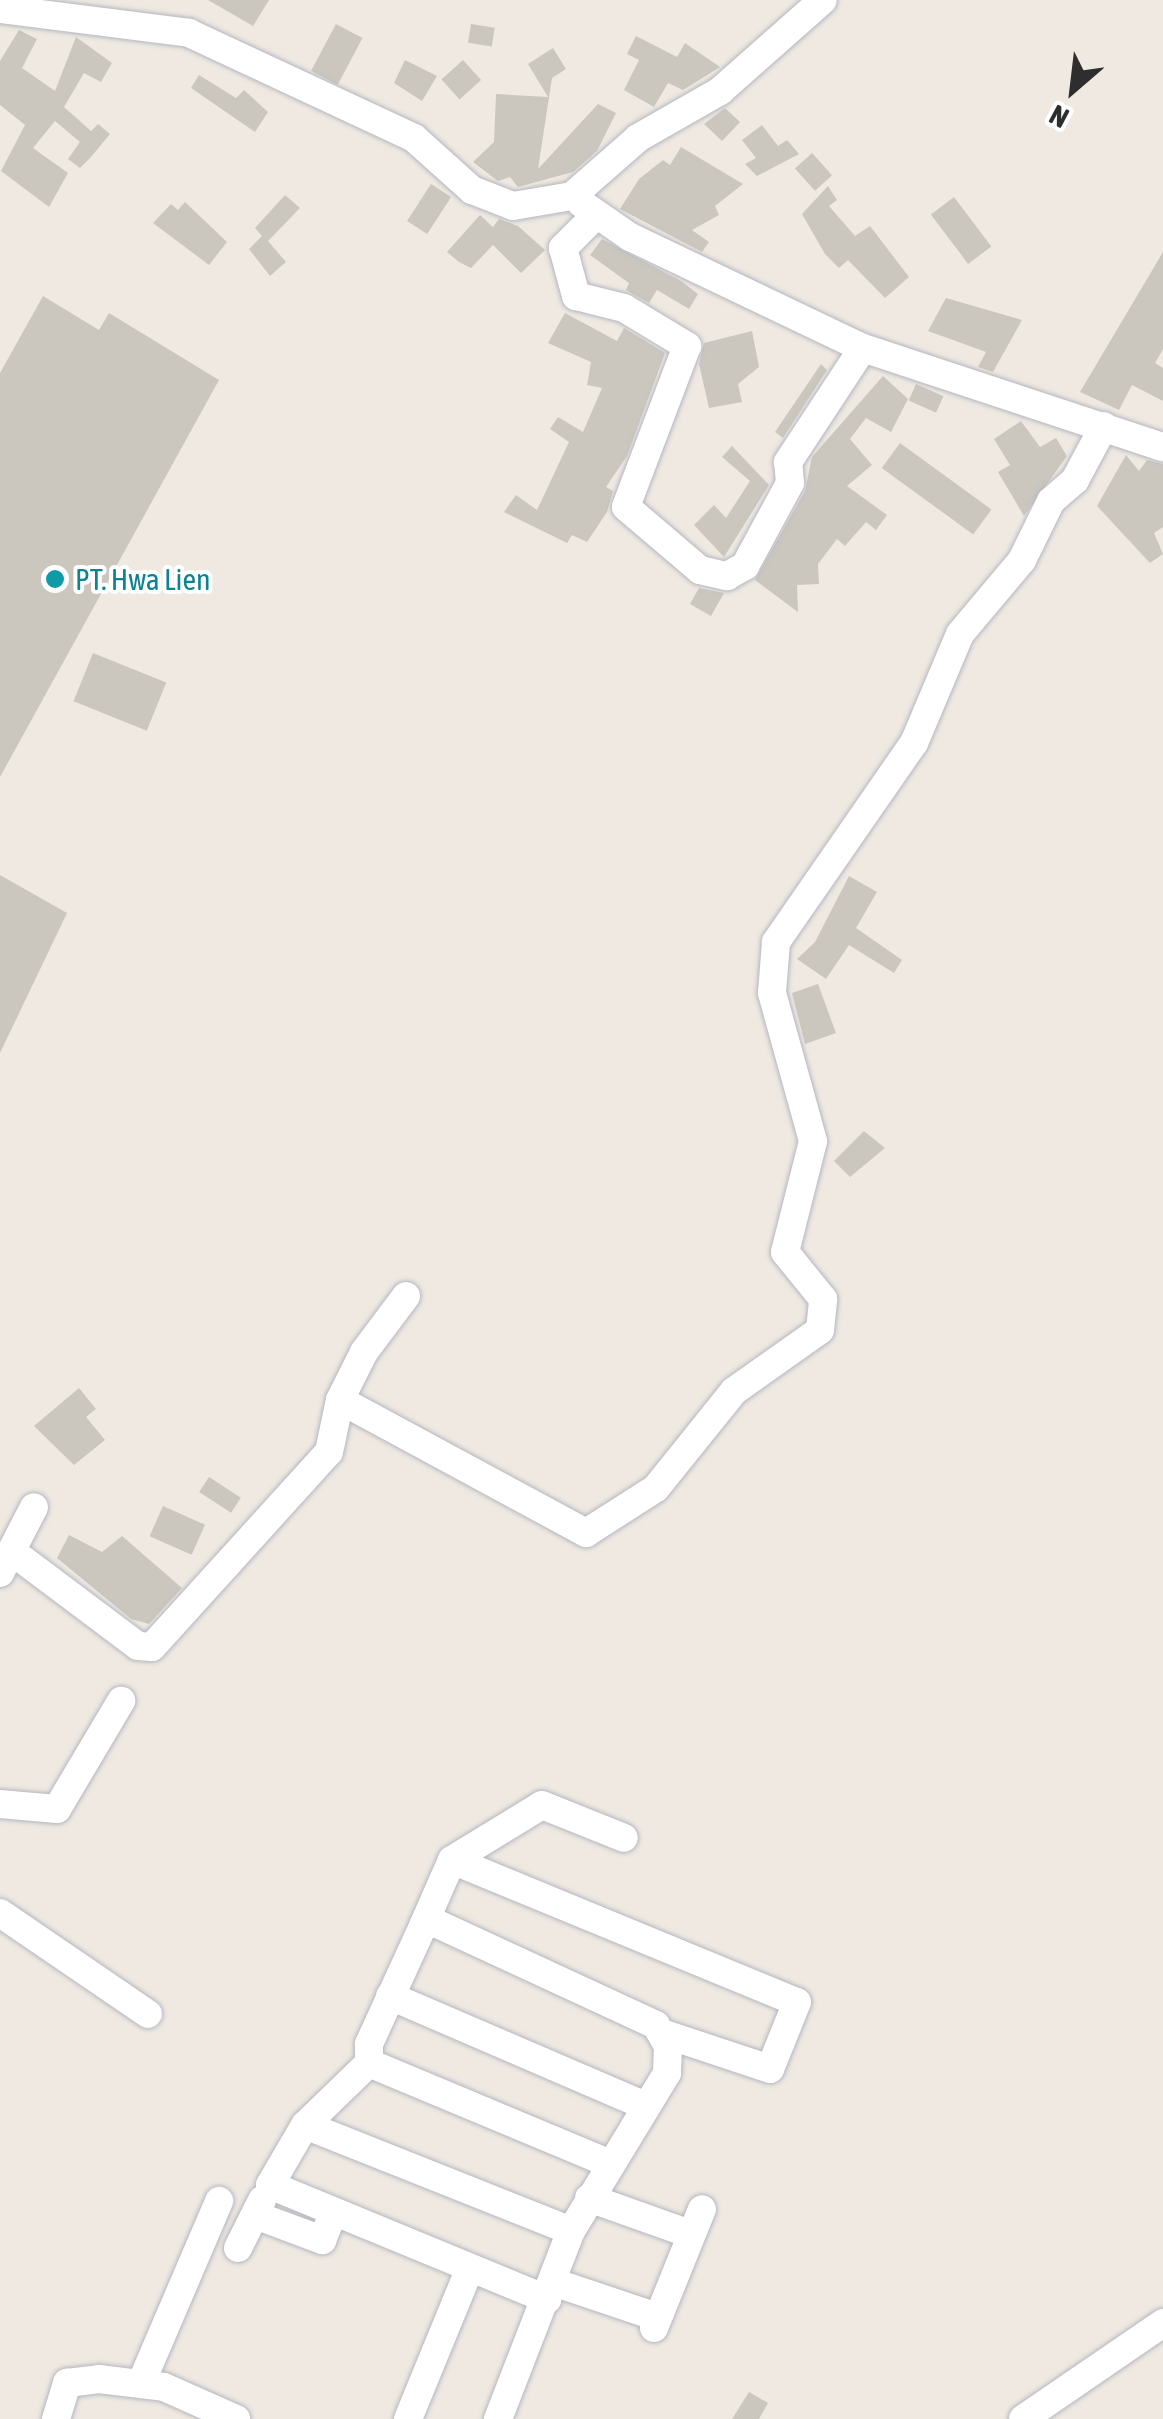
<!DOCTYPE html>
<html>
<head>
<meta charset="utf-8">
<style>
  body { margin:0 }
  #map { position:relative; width:1163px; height:2419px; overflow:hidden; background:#efe9e1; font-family:"Asap Condensed",sans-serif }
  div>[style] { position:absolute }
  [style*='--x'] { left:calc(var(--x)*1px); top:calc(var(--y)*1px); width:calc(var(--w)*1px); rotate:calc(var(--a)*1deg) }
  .building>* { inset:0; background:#cbc7bf; transform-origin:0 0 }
  .roads { filter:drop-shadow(0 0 2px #b4b7c1) drop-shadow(0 0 2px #b4b7c1) }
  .minor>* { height:28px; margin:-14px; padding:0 14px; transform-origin:14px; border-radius:14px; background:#fff }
  .dots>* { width:28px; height:28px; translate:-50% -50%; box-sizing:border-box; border:5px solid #fff; border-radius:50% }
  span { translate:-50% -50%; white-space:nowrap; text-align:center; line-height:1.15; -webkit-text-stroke:8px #fff; paint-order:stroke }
  .culture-label { font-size:30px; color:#0d838f }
  .left { translate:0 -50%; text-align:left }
  .north { position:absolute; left:1023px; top:40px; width:100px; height:100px; -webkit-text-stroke:8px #fff; paint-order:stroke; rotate:208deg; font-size:28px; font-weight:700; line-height:40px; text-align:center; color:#2e2e2e }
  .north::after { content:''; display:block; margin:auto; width:35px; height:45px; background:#2e2e2e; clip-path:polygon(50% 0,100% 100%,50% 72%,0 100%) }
</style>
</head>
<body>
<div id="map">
  <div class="building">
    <i style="clip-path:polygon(208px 0,269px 0,253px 26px)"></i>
    <i style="left:336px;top:24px;width:30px;height:53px;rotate:28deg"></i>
    <i style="left:471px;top:24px;width:24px;height:19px;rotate:9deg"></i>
    <i style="clip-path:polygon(19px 30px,37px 39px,22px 68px,55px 91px,76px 37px,112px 63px,101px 82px,84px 73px,64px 107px,91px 131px,98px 124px,110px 134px,91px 157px,80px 168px,68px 159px,80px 142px,55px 121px,33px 148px,68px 173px,49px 207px,1px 171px,25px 125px,0 105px,0 61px)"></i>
    <i style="clip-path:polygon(636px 36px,677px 57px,685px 43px,720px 67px,683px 90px,668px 83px,654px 107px,624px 90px,639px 60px,627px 54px)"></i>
    <i style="clip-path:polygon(553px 48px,566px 69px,552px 78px,538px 169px,598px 104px,616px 113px,597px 151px,573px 172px,518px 187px,510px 177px,498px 181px,473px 162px,494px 142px,496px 94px,548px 97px,528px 64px)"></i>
    <i style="clip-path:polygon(405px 60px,437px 76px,422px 101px,394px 83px)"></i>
    <i style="left:463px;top:60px;width:27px;height:29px;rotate:48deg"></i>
    <i style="clip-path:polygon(199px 75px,236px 98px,244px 90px,268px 112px,255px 132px,191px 88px)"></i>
    <i style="clip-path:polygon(725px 108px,740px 122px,722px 141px,704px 124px)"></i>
    <i style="clip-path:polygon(762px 125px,778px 146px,787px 140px,799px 154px,757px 176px,745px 164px,756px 158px,742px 140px)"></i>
    <i style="clip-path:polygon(681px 147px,743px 184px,715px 206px,719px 215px,692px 230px,709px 242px,702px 252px,620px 209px,639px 179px,663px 160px,670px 165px)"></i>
    <i style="left:812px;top:153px;width:30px;height:23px;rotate:48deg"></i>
    <i style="left:431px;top:184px;width:24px;height:44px;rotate:33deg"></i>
    <i style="clip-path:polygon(828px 186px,837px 200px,829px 206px,855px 236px,870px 226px,909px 277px,885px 298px,848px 260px,839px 268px,825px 254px,802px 214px)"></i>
    <i style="clip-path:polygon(285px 195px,300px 208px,268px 241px,286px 262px,270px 276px,249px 249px,262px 236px,255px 228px)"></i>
    <i style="left:954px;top:197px;width:62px;height:29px;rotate:53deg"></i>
    <i style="clip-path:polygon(185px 202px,227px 242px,209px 265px,153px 223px,171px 204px,178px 210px)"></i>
    <i style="clip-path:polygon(480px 215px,493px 227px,499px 219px,518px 226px,545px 250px,521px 273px,493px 245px,471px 268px,459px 262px,447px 252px)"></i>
    <i style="clip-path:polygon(602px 239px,681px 281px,698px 294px,689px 309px,657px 290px,649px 303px,626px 290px,629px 283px,590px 255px)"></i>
    <i style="clip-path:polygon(1163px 252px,1163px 349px,1155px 363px,1163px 368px,1163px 401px,1132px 385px,1119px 410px,1080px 392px)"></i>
    <i style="clip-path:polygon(43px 296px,99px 330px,109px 313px,219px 380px,0 777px,0 373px)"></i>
    <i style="clip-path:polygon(946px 298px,1022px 320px,993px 372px,978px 367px,986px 352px,928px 331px)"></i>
    <i style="clip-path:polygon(565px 313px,617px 341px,624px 328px,665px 353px,627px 456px,606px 487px,613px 491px,607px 512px,587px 542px,572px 535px,567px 543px,504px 512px,516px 495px,537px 510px,569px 442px,550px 429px,558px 417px,583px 432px,602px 388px,587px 385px,591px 362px,548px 343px)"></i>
    <i style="clip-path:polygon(752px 331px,759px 367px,738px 384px,742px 402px,709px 408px,699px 364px,704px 343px)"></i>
    <i style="clip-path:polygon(821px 364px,827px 370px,783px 438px,775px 432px)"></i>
    <i style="clip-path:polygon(883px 376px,908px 399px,891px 432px,866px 418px,850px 439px,872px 465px,847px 486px,887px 515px,876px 530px,866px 522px,845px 546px,837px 539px,818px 564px,819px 584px,797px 585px,798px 612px,755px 580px,805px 491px,812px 457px)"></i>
    <i style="left:916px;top:384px;width:30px;height:18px;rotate:24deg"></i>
    <i style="clip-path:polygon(1021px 421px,1040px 447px,1056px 438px,1067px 456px,1024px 516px,998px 472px,1010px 465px,994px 439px)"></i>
    <i style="left:900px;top:443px;width:113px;height:31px;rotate:36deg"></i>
    <i style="clip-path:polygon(732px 446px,769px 485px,724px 557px,694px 525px,714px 505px,726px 518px,750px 481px,722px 457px)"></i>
    <i style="clip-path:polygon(1126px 455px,1139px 471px,1147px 460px,1163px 464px,1163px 527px,1154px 533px,1163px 554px,1150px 563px,1097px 506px)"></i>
    <i style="clip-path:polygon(699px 588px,724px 593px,711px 616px,690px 604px)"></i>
    <i style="left:93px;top:653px;width:79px;height:52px;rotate:22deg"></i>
    <i style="clip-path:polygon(0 875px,67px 913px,0 1053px)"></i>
    <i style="clip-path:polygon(849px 876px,877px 892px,856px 928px,902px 960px,894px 973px,849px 945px,826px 979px,797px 959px,815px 942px)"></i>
    <i style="clip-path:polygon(818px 984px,836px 1033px,805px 1044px,792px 993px)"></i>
    <i style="clip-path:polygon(864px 1131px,885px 1148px,850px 1177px,834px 1161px)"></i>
    <i style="clip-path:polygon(79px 1388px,96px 1409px,86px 1417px,105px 1440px,74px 1465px,34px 1426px)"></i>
    <i style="left:209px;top:1477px;width:38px;height:18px;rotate:33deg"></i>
    <i style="left:163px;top:1506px;width:46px;height:33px;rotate:24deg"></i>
    <i style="clip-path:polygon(69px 1535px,102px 1552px,122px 1536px,182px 1588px,149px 1624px,131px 1619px,57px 1558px)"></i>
    <i style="clip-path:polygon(749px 2392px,768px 2403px,759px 2419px,732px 2419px)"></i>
  </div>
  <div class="roads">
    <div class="minor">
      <i style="--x:0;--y:9;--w:191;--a:7.2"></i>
      <i style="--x:189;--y:33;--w:248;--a:25"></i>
      <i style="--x:414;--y:138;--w:78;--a:41.9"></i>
      <i style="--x:472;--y:190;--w:44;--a:21.3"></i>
      <i style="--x:513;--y:206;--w:60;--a:-9.6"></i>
      <i style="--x:572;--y:196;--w:88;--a:-41.3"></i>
      <i style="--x:638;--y:138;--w:95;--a:-29.8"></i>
      <i style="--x:720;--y:91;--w:137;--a:-41.5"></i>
      <i style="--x:581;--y:203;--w:60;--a:34.8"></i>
      <i style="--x:630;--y:237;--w:258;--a:25.5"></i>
      <i style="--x:863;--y:348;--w:316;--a:18.3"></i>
      <i style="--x:596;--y:215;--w:47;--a:135"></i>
      <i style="--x:563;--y:248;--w:50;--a:74.8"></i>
      <i style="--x:576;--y:296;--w:49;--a:14"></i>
      <i style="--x:624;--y:308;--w:74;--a:31.1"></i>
      <i style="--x:687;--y:346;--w:172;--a:110.8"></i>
      <i style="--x:626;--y:507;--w:97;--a:40.4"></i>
      <i style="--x:700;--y:570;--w:28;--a:13"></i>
      <i style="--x:727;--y:576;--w:21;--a:-29"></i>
      <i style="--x:745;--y:566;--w:94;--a:-61.5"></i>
      <i style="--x:790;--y:483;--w:21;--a:-95"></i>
      <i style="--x:788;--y:462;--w:136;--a:-56.7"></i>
      <i style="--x:340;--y:1400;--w:280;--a:28.4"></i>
      <i style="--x:586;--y:1533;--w:83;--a:-32.7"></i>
      <i style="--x:656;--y:1488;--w:124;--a:-51.2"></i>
      <i style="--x:734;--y:1391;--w:105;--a:-35.3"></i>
      <i style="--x:820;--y:1330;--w:31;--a:-84"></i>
      <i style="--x:823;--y:1299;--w:60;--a:-129"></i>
      <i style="--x:785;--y:1252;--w:114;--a:-75.8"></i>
      <i style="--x:813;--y:1141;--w:154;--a:-105.5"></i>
      <i style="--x:772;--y:993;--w:51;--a:-85.5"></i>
      <i style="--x:776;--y:942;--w:242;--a:-55.3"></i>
      <i style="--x:914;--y:743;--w:118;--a:-67.1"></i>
      <i style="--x:960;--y:634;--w:97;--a:-50"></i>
      <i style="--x:1022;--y:560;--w:66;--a:-63.8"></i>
      <i style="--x:1051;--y:501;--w:32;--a:-41"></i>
      <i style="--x:1075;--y:480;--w:61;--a:-61.8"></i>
      <i style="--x:14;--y:1553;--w:155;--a:36.9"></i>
      <i style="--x:138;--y:1646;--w:14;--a:4"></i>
      <i style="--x:152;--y:1647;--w:263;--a:-47.8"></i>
      <i style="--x:329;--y:1452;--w:53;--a:-78.1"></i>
      <i style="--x:340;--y:1400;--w:54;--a:-63.4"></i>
      <i style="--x:364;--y:1352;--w:70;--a:-53.1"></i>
      <i style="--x:0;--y:1573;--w:74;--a:-62.7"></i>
      <i style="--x:0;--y:1804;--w:57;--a:5"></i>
      <i style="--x:57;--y:1809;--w:126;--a:-59.3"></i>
      <i style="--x:452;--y:1860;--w:105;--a:-31.4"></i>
      <i style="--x:542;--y:1805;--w:88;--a:21.9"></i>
      <i style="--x:0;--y:1913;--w:179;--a:34.3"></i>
      <i style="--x:423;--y:1926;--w:72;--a:-66.3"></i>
      <i style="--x:452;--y:1860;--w:373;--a:22.4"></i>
      <i style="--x:797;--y:2002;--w:72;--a:111.9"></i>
      <i style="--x:770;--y:2069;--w:111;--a:-161.6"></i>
      <i style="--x:390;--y:1996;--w:278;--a:23.3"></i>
      <i style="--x:369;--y:2063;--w:89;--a:135.9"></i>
      <i style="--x:305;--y:2125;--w:286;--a:21.7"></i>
      <i style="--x:305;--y:2125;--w:69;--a:120.3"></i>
      <i style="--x:270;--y:2185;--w:300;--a:22.4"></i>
      <i style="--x:589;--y:2198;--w:107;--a:19.6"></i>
      <i style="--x:255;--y:2215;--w:72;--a:20.5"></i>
      <i style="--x:322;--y:2240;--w:30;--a:-67"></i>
      <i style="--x:238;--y:2248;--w:54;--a:-63.4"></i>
      <i style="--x:553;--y:2282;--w:110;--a:18.6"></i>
      <i style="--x:654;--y:2328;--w:128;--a:-68"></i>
      <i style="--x:142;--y:2381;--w:196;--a:-66.8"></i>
      <i style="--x:56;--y:2419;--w:38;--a:-73"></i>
      <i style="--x:67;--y:2383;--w:32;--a:-7"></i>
      <i style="--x:99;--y:2379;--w:65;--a:7"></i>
      <i style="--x:164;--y:2387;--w:79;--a:24"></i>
      <i style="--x:408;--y:2419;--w:163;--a:-67.7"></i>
      <i style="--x:498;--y:2419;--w:202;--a:-68.8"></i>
      <i style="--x:571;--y:2231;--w:185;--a:-58.7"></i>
      <i style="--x:667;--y:2073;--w:27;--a:-88"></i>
      <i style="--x:668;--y:2046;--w:24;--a:-120"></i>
      <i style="--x:656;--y:2025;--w:243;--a:-155.2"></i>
      <i style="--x:435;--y:1923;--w:12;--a:166"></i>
      <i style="--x:423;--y:1926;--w:130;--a:114.6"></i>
      <i style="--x:369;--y:2044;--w:19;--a:90"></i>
      <i style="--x:369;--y:2063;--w:259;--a:22.7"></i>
      <i style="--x:1023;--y:2419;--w:170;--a:-34.4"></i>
    </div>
  </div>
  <div class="dots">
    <i style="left:55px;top:579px;background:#0f9aa8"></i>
  </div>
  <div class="culture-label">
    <span class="left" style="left:75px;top:579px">PT. Hwa Lien</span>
  </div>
  <div class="north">N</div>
</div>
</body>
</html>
